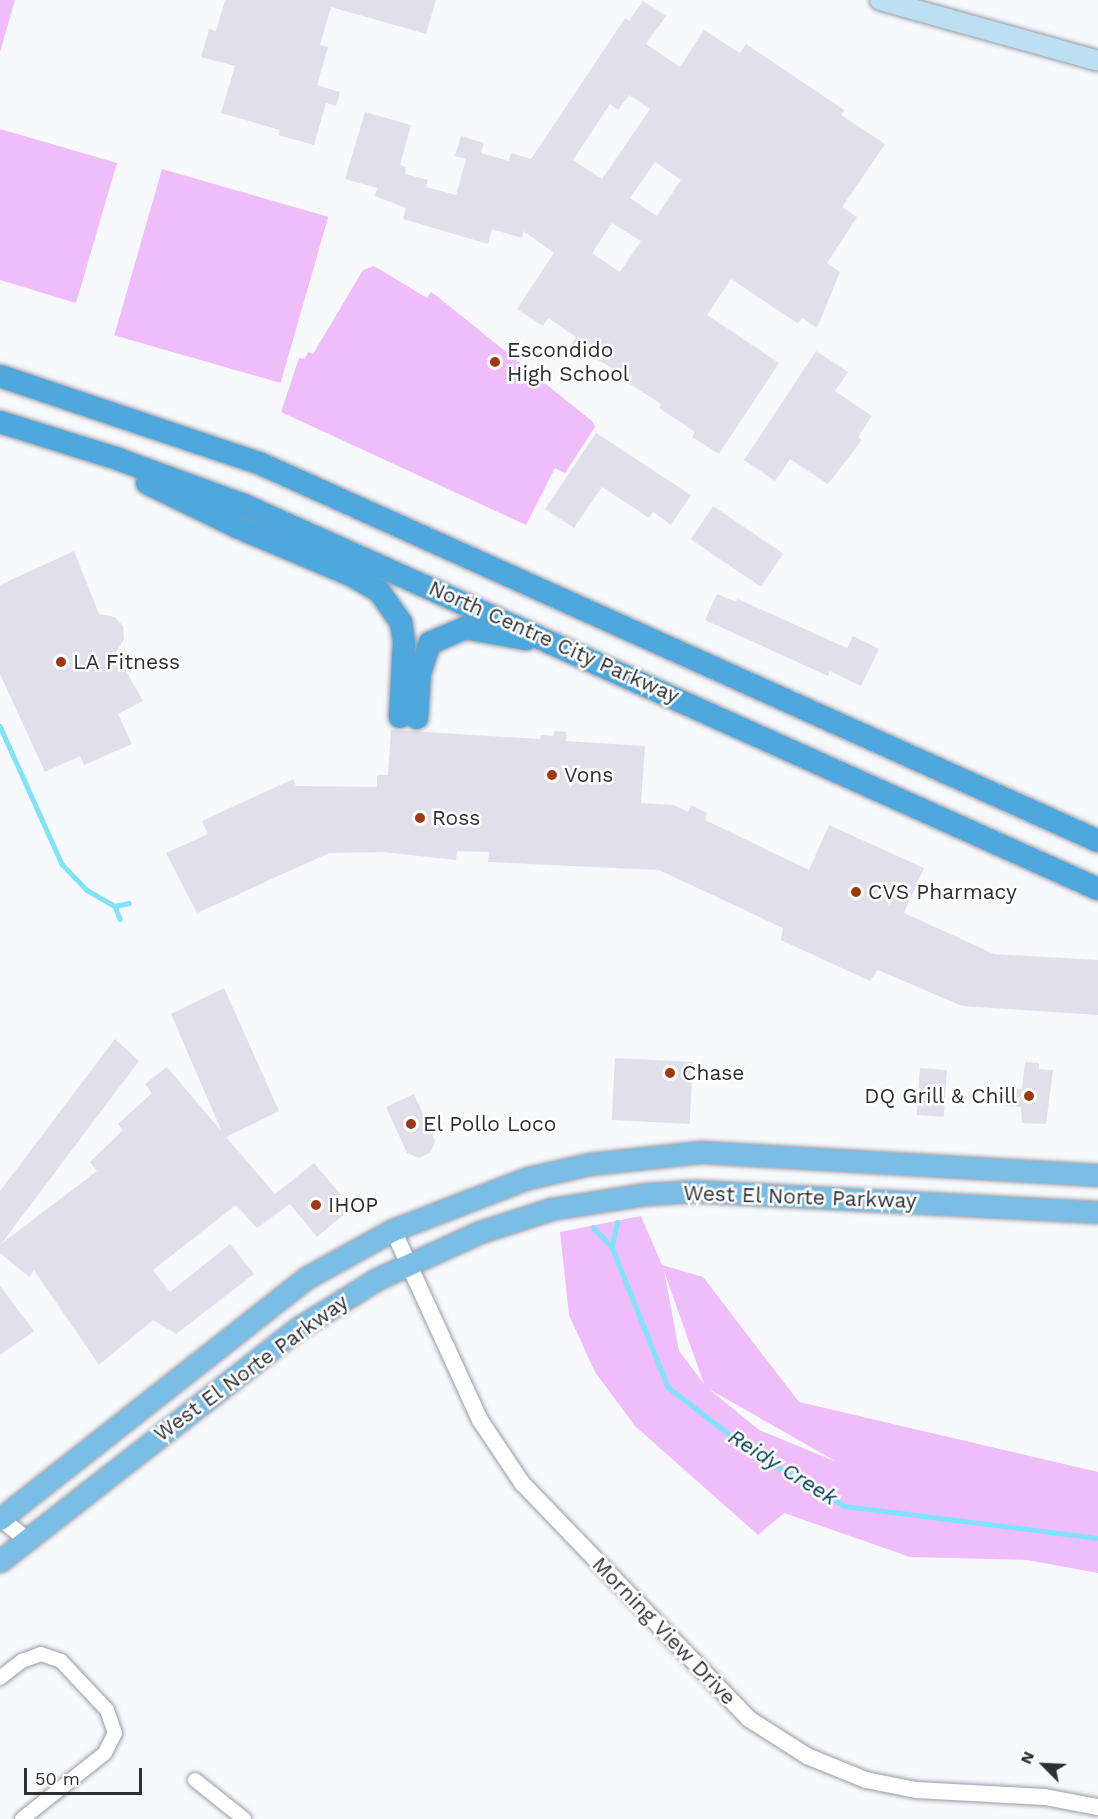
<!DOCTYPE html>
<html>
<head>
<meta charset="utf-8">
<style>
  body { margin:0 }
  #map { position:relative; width:1098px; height:1819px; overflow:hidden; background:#f7f9fd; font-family:"Work Sans",sans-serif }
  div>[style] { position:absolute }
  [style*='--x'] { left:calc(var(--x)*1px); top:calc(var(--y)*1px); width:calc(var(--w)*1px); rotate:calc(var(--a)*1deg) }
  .green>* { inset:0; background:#eebdfa; transform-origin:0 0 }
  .stream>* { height:4.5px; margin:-2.25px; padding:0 2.25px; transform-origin:2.25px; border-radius:2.25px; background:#81e3fa }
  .building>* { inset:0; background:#e1dfea; transform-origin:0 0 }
  .roads { filter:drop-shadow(0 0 2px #989ca5) drop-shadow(0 0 2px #989ca5) }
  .minor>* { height:14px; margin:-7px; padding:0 7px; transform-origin:7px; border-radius:7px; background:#fff }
  .tertiary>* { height:16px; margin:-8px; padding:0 8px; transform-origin:8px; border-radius:8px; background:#fff }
  .secondary>* { height:20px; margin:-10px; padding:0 10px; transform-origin:10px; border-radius:10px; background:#bddff2 }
  .primary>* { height:21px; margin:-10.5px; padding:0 10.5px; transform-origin:10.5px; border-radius:10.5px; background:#7abee6 }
  .trunk>* { height:22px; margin:-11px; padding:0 11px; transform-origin:11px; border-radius:11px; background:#4ea8de }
  .dots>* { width:16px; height:16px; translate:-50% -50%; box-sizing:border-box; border:3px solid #fff; border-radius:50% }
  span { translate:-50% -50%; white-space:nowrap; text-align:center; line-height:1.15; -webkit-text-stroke:5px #fff; paint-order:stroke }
  .poi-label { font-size:21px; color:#2e2f33 }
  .left { translate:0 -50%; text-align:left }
  .right { translate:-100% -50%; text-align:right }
  .street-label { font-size:21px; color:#2e2f33 }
  .water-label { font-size:22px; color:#02424e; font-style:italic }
  .north { position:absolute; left:1014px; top:1735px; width:60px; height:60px; -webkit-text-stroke:4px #fff; paint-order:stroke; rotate:294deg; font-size:16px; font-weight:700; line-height:24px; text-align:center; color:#2e2f33 }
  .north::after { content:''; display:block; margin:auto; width:21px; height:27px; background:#2e2f33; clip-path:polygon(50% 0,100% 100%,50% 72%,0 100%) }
  .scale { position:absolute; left:24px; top:1768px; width:118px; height:27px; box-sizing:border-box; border:3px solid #2e2f33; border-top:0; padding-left:8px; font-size:18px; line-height:21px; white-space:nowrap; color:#2e2f33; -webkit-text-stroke:4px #fff; paint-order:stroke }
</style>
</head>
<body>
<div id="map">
  <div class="green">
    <i style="clip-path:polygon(0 0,15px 0,0 52px)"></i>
    <i style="clip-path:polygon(0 129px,117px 163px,76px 303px,0 280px)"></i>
    <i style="left:162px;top:169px;width:173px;height:173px;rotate:16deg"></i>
    <i style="clip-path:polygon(374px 266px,427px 298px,431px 292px,438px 297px,593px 422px,595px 427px,565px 473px,555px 468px,526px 525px,281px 412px,299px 358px,305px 359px,308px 352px,313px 354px,363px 270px)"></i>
    <i style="clip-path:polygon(evenodd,641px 1216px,662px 1265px,703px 1277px,799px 1402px,1098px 1472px,1098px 1573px,1027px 1560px,910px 1557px,784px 1513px,758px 1535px,635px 1426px,595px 1372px,569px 1315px,560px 1232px,641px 1216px,664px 1271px,704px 1384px,679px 1351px,664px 1271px,641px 1216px,709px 1389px,837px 1462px,759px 1430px,709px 1389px)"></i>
  </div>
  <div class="stream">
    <i style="--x:0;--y:726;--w:151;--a:65.8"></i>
    <i style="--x:62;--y:864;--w:36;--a:46"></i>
    <i style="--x:87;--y:890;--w:32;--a:30"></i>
    <i style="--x:115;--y:906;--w:14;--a:69"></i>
    <i style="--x:115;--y:906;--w:14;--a:-12"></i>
    <i style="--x:593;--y:1227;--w:28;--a:46"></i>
    <i style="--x:612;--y:1247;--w:151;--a:68.2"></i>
    <i style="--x:668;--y:1387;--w:106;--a:37.7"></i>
    <i style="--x:752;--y:1452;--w:108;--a:30.1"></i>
    <i style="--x:845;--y:1506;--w:255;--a:7.2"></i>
    <i style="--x:612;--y:1247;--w:25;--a:-79"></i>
  </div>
  <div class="building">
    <i style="clip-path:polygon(225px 0,436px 0,426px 34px,331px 7px,320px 45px,328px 47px,317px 85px,340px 92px,336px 106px,326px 103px,314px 145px,278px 135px,280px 130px,221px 113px,235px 66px,201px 57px,209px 29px,216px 31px)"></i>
    <i style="clip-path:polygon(evenodd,643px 1px,666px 16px,646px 44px,680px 67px,704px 30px,740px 53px,746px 44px,844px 110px,841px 115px,885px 144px,842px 207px,857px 217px,827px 263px,840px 272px,817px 328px,803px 318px,797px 323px,731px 279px,707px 315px,779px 363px,719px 454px,692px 437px,695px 432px,659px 408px,661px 404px,627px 382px,630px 378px,571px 345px,576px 337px,548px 318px,543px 326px,517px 309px,554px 253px,523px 231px,522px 238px,492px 229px,488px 244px,403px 219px,406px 208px,375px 196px,377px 188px,345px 179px,365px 112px,411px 125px,400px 165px,406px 167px,405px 174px,428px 180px,426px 187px,456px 195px,466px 159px,455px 156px,461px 136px,484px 143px,481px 153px,509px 161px,511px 153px,531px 159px,625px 18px,629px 21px,643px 1px,629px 95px,650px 109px,602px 179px,573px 160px,610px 104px,618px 110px,629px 95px,643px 1px,655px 162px,681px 180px,657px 216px,630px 198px,655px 162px,643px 1px,612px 223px,641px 241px,620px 272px,592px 253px,612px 223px)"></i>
    <i style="clip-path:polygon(816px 351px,848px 372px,835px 391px,872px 416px,858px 437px,862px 440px,828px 484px,790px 459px,775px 481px,744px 460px)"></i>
    <i style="clip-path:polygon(596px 433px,691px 495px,671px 525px,653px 512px,649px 518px,602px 487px,574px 528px,545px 509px)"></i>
    <i style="left:713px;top:506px;width:85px;height:40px;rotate:34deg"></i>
    <i style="clip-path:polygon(74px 551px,99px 614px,115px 617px,123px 626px,124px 639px,116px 653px,143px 701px,118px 714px,132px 744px,84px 765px,80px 756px,45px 772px,0 674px,0 585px)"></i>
    <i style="clip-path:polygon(717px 594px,736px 602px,738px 599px,847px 648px,853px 636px,879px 649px,861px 686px,830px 671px,828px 676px,705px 620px)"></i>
    <i style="clip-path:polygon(391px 730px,540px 739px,541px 735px,554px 736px,554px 731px,566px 732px,566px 741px,645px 746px,641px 803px,673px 805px,688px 812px,691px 805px,707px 813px,705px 820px,809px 870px,829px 825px,924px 868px,904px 913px,994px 954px,1098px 960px,1098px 1015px,962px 1006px,878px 970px,870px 981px,781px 940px,783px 928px,659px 870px,488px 862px,489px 852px,457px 851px,456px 860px,383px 852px,329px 853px,197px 913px,166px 853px,208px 834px,202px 821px,293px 779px,296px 786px,377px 787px,377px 775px,388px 775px)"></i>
    <i style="clip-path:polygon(224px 988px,279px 1111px,226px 1137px,275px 1194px,314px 1163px,341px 1195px,337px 1198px,348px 1211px,317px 1237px,290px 1204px,257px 1228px,236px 1205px,153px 1270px,170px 1292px,230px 1244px,254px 1274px,176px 1334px,153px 1320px,99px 1365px,34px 1270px,29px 1277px,0 1253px,0 1191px,115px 1039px,139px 1061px,1px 1244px,97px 1171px,90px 1162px,123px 1130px,118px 1124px,152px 1093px,145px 1084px,167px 1067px,222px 1132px,171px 1014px)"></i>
    <i style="left:615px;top:1058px;width:78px;height:62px;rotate:3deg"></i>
    <i style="clip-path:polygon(1025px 1062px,1039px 1063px,1039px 1069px,1053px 1070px,1046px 1124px,1022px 1123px,1021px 1107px,1006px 1106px,1007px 1088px,1022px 1089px)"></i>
    <i style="left:920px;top:1068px;width:27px;height:47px;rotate:4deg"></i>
    <i style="clip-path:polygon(414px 1094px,435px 1141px,431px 1152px,419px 1158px,407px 1153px,386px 1107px)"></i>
    <i style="clip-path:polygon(0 1286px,34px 1331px,0 1355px)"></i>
  </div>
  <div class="roads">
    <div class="minor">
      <i style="--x:0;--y:1678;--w:28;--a:-38"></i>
      <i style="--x:22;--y:1661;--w:20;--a:-20"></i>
      <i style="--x:41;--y:1654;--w:21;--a:19"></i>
      <i style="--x:61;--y:1661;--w:67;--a:46.8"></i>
      <i style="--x:107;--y:1710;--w:24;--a:71"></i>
      <i style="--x:115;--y:1733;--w:22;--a:117"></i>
      <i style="--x:105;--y:1753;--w:106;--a:141.5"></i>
      <i style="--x:195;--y:1780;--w:63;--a:38.5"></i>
    </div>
    <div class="tertiary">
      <i style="--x:393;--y:1230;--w:209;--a:65.4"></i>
      <i style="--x:480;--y:1420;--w:76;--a:56.3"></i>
      <i style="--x:522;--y:1483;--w:327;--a:46.1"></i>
      <i style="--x:749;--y:1719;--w:69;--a:32.5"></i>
      <i style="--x:807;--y:1756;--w:64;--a:22.1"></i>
      <i style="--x:866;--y:1780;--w:51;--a:11.3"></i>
      <i style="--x:916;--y:1790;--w:129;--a:3.1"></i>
      <i style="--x:1045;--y:1797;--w:54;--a:10.7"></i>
      <i style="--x:0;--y:1518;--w:33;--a:39"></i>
    </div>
    <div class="secondary">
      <i style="--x:880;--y:0;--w:226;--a:15.6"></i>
    </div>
    <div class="primary">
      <i style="--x:0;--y:1519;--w:390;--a:-38.2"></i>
      <i style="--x:306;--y:1278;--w:99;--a:-28.9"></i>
      <i style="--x:393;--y:1230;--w:145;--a:-21.1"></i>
      <i style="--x:528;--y:1178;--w:63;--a:-12.9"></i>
      <i style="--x:589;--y:1164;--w:113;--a:-6.1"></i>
      <i style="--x:701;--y:1152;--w:398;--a:3.3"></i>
      <i style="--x:0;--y:1561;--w:380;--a:-38"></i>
      <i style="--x:300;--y:1327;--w:91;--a:-31.9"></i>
      <i style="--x:377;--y:1279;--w:113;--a:-24.5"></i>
      <i style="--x:480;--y:1232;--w:75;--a:-17.9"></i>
      <i style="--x:551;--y:1209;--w:97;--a:-8.9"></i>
      <i style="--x:647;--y:1194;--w:49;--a:-3.5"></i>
      <i style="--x:696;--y:1191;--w:403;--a:3"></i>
    </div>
    <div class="trunk">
      <i style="--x:0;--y:376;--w:273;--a:18.6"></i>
      <i style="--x:259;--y:463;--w:920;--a:24.25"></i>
      <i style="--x:0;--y:422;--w:124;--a:17.4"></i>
      <i style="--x:118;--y:459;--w:134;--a:20.1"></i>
      <i style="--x:244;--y:505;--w:936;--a:24.21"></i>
      <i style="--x:147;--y:483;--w:98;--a:26"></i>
      <i style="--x:235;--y:526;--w:126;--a:22.9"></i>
      <i style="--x:351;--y:575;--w:32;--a:30"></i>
      <i style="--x:379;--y:591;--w:38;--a:55"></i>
      <i style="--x:401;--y:622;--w:20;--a:81"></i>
      <i style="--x:404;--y:642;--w:75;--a:93.1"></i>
      <i style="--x:417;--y:718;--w:45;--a:-86.2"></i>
      <i style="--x:420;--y:673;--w:32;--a:-72"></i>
      <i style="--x:430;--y:643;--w:38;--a:-23"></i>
      <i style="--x:465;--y:628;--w:63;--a:10.1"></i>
    </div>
  </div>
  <div class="dots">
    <i style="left:495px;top:362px;background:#9f3911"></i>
    <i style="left:61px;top:662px;background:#9f3911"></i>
    <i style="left:552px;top:775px;background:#9f3911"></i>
    <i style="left:420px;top:818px;background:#9f3911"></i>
    <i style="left:856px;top:892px;background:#9f3911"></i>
    <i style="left:670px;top:1073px;background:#9f3911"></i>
    <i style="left:1029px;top:1096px;background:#9f3911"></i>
    <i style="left:411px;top:1124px;background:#9f3911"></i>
    <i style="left:316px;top:1205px;background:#9f3911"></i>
  </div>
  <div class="poi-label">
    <span class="left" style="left:507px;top:362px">Escondido<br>High School</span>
    <span class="left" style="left:73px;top:662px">LA Fitness</span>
    <span class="left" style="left:564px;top:775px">Vons</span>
    <span class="left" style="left:432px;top:818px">Ross</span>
    <span class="left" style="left:868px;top:892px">CVS Pharmacy</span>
    <span class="left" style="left:682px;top:1073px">Chase</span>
    <span class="right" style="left:1017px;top:1096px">DQ Grill &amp; Chill</span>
    <span class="left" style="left:423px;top:1124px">El Pollo Loco</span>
    <span class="left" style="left:328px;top:1205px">IHOP</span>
  </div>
  <div class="street-label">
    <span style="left:554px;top:642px;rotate:24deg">North Centre City Parkway</span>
    <span style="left:800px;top:1197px;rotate:2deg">West El Norte Parkway</span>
    <span style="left:251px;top:1368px;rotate:-36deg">West El Norte Parkway</span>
    <span style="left:664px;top:1631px;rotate:46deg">Morning View Drive</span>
  </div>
  <div class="water-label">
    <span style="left:783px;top:1467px;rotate:32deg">Reidy Creek</span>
  </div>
  <div class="north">N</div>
  <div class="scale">50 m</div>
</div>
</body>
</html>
